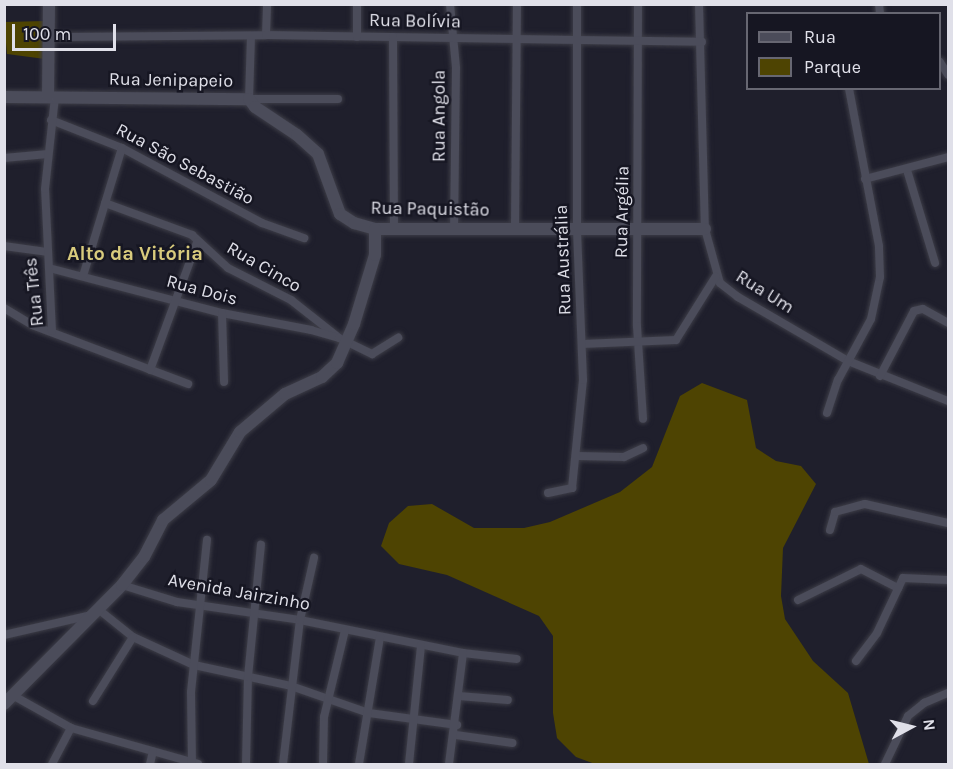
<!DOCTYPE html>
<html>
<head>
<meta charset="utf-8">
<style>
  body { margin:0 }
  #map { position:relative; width:953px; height:769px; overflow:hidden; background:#1f1f2c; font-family:Karla,sans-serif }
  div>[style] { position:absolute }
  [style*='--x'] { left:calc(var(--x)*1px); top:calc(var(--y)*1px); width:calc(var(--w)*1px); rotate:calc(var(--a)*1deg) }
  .green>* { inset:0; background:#4e4402 }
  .roads { filter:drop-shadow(0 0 2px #3d3d47) drop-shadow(0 0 2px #3d3d47) }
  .street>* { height:8px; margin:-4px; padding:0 4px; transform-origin:4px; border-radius:4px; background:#4b4c5a }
  .secondary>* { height:12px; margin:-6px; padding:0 6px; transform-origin:6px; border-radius:6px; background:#4b4c5a }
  span { translate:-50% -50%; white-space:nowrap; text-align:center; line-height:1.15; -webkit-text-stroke:5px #161622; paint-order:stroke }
  .street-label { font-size:18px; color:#e0e0e9 }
  .neighbourhood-label { font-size:20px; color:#d9cb7d; font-weight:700 }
  .frame { position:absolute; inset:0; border:6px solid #e0e0e9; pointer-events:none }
  .legend { position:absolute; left:746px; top:12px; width:195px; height:78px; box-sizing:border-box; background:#161622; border:2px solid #676772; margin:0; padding:8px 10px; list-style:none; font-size:18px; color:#e0e0e9 }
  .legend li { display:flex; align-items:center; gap:12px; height:30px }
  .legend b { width:30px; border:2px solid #676772 }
  .north { position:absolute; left:881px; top:697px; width:60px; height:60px; -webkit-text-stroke:4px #161622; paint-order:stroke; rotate:83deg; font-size:16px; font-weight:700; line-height:24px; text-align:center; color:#e0e0e9 }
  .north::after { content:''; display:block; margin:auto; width:21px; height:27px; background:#e0e0e9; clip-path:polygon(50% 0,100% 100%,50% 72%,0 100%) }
  .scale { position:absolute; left:12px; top:24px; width:104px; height:27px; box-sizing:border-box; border:3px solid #e0e0e9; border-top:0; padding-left:8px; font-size:18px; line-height:21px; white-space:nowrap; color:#e0e0e9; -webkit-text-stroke:4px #161622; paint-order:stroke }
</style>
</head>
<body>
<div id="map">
  <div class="green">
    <i style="clip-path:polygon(45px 21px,45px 59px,7px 54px,4px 22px)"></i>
    <i style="clip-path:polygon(702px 383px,747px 400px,756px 448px,776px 461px,801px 466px,816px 484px,783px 548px,781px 596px,785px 619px,813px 661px,848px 693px,869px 764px,595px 764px,576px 757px,557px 738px,553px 713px,553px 636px,539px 616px,447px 575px,399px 564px,381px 546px,389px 523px,408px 506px,432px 504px,474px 528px,524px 528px,550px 522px,620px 492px,652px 467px,680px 396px)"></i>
  </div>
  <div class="roads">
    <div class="street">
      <i style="--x:450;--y:4;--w:64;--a:84.6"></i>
      <i style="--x:456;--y:68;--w:160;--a:90.7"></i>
      <i style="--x:638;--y:4;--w:322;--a:90.2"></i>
      <i style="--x:637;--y:326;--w:93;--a:86.3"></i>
      <i style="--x:699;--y:4;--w:225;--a:88.5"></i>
      <i style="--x:705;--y:229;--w:56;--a:74.5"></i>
      <i style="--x:720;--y:283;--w:23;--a:38"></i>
      <i style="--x:738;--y:297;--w:127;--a:30.2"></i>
      <i style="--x:848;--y:361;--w:108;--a:21.8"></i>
      <i style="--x:879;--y:4;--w:10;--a:84"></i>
      <i style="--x:266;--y:35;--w:31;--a:-88"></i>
      <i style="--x:251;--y:36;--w:63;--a:91.8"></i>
      <i style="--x:249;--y:99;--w:89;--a:0"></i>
      <i style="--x:56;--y:37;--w:210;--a:-0.5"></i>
      <i style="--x:266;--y:35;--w:436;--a:0.9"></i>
      <i style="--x:357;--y:37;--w:33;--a:-90"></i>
      <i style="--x:393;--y:37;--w:193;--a:89.7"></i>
      <i style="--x:940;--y:62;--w:15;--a:58"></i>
      <i style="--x:51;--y:120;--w:76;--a:21.5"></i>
      <i style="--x:122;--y:148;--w:159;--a:28.2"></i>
      <i style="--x:262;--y:223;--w:45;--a:19.7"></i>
      <i style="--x:4;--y:158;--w:44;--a:-5.2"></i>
      <i style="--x:907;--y:170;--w:97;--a:73.2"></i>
      <i style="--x:865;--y:179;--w:86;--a:-14.8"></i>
      <i style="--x:105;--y:203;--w:93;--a:20.2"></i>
      <i style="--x:192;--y:235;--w:49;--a:42.5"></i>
      <i style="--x:228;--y:268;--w:71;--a:26.9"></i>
      <i style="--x:291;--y:300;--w:60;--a:38.2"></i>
      <i style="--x:515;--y:229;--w:225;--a:-89.5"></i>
      <i style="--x:4;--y:246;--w:43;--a:7.9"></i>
      <i style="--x:49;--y:268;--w:179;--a:14.6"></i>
      <i style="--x:222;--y:313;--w:91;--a:10.8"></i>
      <i style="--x:311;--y:330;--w:29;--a:16"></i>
      <i style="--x:339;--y:338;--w:37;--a:26"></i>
      <i style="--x:372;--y:354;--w:31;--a:-32"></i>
      <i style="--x:83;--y:276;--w:134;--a:-73.1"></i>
      <i style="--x:4;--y:308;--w:33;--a:31"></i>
      <i style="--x:32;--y:325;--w:167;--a:20.7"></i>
      <i style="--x:222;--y:313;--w:69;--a:88.3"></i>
      <i style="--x:52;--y:331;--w:142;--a:-92.8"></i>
      <i style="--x:45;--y:189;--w:93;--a:-83.8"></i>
      <i style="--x:582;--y:344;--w:94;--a:-2.4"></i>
      <i style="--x:676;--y:340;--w:75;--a:-58"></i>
      <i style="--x:150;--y:370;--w:136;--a:-69.8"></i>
      <i style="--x:880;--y:376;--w:73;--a:-62.4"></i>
      <i style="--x:914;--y:311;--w:9;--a:-13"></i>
      <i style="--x:923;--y:309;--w:29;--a:29"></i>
      <i style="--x:827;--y:413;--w:35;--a:-72"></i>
      <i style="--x:838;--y:380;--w:69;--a:-61.6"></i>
      <i style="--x:871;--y:319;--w:43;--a:-77.9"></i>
      <i style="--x:880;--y:277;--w:31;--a:-92"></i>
      <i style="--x:879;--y:246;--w:161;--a:-100.8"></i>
      <i style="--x:578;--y:456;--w:46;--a:1.2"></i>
      <i style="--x:624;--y:457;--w:21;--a:-25"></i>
      <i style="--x:548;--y:493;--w:25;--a:-12"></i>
      <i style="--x:572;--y:488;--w:109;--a:-84.2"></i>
      <i style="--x:583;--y:380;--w:151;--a:-92.3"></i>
      <i style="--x:577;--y:229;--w:225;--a:-90"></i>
      <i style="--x:830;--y:530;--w:19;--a:-74"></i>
      <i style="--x:835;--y:512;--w:31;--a:-15"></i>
      <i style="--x:865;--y:504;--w:85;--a:12.9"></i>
      <i style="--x:122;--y:585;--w:58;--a:17.2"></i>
      <i style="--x:177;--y:602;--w:124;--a:8.3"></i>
      <i style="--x:300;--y:620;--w:166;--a:11.4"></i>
      <i style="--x:463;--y:653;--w:54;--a:6.3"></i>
      <i style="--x:798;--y:600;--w:70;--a:-26.2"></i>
      <i style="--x:861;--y:569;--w:42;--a:27.2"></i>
      <i style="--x:98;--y:609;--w:45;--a:38.7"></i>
      <i style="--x:133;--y:637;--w:67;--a:24.7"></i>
      <i style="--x:194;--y:665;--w:99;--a:12.2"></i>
      <i style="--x:291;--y:686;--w:83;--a:19.1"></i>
      <i style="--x:369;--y:713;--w:89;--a:7.8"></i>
      <i style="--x:4;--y:635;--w:89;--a:-12.9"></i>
      <i style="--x:856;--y:661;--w:35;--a:-53"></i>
      <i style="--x:877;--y:633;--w:61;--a:-64.7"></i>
      <i style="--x:903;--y:578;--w:45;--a:2.5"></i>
      <i style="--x:14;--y:696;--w:65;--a:29.3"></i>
      <i style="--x:71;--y:728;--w:132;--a:15.8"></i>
      <i style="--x:459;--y:696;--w:49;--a:4.7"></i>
      <i style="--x:93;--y:701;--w:75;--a:-58"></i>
      <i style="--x:456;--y:735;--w:57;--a:8.1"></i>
      <i style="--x:52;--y:764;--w:41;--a:-62.2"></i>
      <i style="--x:150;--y:764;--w:13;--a:-77"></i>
      <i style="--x:192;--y:764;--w:72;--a:-90.8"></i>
      <i style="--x:191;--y:692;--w:153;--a:-84"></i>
      <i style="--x:246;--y:764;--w:87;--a:-88.7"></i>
      <i style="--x:248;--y:677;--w:133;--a:-84.4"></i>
      <i style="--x:283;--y:764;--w:145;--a:-83.3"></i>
      <i style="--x:300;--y:620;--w:64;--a:-77.3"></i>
      <i style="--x:323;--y:764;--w:47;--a:-88.8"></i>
      <i style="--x:324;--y:717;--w:89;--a:-76.4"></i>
      <i style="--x:359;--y:764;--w:129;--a:-80.6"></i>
      <i style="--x:409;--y:764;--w:119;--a:-84.2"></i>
      <i style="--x:449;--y:764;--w:112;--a:-82.8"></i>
      <i style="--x:885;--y:764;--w:53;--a:-64.4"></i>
      <i style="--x:908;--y:716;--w:21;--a:-39"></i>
      <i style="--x:924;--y:703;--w:26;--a:-23"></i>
    </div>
    <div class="secondary">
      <i style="--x:4;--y:97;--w:245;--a:0.5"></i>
      <i style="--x:249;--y:99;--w:10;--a:53"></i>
      <i style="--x:255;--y:107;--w:50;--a:33.7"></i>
      <i style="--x:297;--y:135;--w:28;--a:42"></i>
      <i style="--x:318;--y:154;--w:64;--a:69.9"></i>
      <i style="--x:340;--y:214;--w:17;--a:33"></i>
      <i style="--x:354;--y:223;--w:22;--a:16"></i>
      <i style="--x:375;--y:229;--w:330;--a:0"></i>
      <i style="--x:48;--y:97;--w:93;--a:-89.4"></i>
      <i style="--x:4;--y:704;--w:168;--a:-45.2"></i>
      <i style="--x:122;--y:585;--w:36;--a:-52"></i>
      <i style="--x:144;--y:557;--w:42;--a:-62.8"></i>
      <i style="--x:163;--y:520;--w:62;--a:-39.8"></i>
      <i style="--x:211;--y:480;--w:56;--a:-58.9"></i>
      <i style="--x:240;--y:432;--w:59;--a:-40.2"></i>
      <i style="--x:285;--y:394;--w:41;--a:-24.7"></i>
      <i style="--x:322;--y:377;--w:21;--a:-43"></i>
      <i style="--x:337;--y:363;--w:43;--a:-66.4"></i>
      <i style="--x:354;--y:324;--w:72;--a:-73.1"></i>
      <i style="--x:375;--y:255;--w:26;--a:-90"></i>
    </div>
  </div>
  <div class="street-label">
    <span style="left:415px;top:21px;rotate:1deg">Rua Bolívia</span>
    <span style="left:171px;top:80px;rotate:1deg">Rua Jenipapeio</span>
    <span style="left:439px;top:116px;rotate:-90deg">Rua Angola</span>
    <span style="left:185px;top:164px;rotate:28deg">Rua São Sebastião</span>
    <span style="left:430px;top:209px;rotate:1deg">Rua Paquistão</span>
    <span style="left:622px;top:212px;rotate:-89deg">Rua Argélia</span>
    <span style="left:563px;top:260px;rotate:-92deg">Rua Austrália</span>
    <span style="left:264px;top:267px;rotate:30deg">Rua Cinco</span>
    <span style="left:202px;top:290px;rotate:15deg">Rua Dois</span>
    <span style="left:34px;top:292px;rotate:-96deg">Rua Três</span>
    <span style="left:765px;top:292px;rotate:32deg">Rua Um</span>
    <span style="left:239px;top:592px;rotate:10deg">Avenida Jairzinho</span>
  </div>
  <div class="neighbourhood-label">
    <span style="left:135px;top:253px">Alto da Vitória</span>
  </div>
  <div class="frame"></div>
  <ul class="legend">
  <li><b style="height:8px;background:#4b4c5a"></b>Rua</li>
  <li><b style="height:16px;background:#4e4402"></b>Parque</li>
  </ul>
  <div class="north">N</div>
  <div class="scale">100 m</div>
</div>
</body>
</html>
